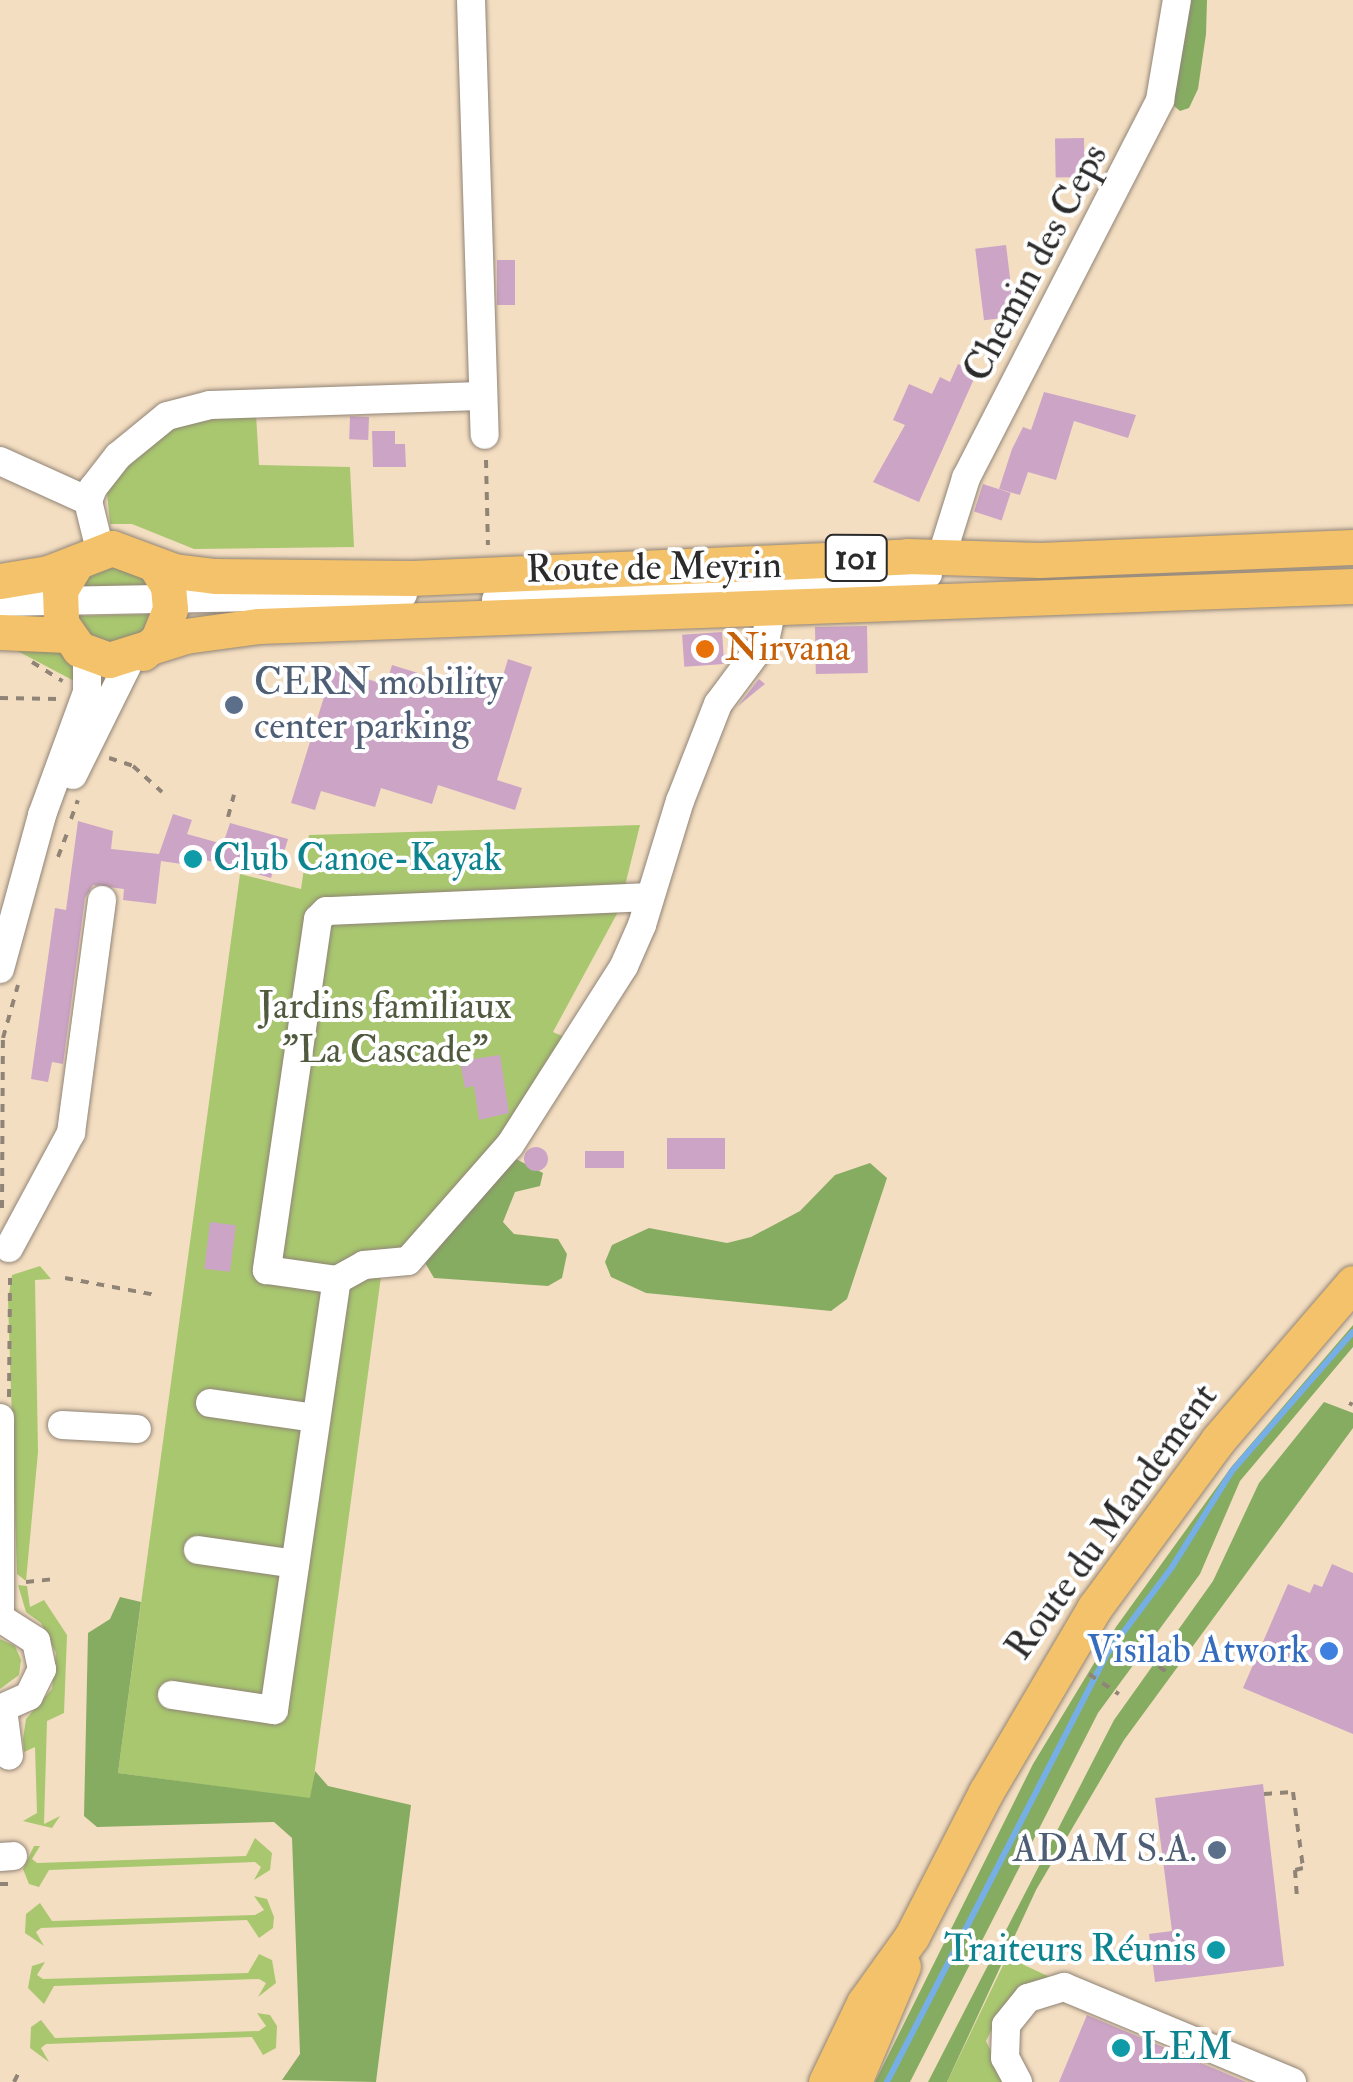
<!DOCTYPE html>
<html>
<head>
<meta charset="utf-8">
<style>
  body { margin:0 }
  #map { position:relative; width:1353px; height:2082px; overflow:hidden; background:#f4dec2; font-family:"IM FELL Double Pica",serif }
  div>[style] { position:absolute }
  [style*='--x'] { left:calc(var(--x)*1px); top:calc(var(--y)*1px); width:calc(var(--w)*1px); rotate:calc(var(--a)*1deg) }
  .green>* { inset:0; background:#a8c76f }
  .forest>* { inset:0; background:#86ac62 }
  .stream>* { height:6px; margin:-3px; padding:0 3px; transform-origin:3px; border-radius:3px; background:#76afe6 }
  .building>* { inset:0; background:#cca4c6; transform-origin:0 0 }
  .round { border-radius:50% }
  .path>* { height:4px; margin-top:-2px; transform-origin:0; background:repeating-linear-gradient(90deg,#908476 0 8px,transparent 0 16px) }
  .roads { filter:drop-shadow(0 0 2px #908476) drop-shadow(0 0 2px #908476) }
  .minor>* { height:28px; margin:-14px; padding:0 14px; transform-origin:14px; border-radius:14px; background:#fff }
  .major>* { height:35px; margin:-17.5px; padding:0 17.5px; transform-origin:17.5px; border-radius:17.5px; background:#f4c26a }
  .dots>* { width:28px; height:28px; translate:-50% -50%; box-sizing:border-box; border:5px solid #fff; border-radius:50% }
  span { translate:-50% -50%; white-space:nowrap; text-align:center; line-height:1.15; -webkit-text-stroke:8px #fff; paint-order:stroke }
  .shield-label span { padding:2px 8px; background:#fff; border:2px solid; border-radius:8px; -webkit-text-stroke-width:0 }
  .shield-label { font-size:35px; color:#2b2b2b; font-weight:700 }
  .street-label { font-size:38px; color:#2b2b2b }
  .food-label { font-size:38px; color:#c56008 }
  .left { translate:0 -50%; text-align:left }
  .service-label { font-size:38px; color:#4e5e75 }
  .right { translate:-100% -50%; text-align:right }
  .culture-label { font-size:38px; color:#0d838f }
  .park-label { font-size:38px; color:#505a3f }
  .shop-label { font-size:38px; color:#366cbe }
</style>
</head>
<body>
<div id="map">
  <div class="green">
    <i style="clip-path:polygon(256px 414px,259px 465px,350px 467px,354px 547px,194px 549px,132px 524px,110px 524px,107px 492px,113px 477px,154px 436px,191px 418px)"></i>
    <i style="clip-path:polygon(115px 563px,139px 572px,152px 591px,76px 591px,91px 571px)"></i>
    <i style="clip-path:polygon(153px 614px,143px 633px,119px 644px,92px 638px,76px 616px)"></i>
    <i style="clip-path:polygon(41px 644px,67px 656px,77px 668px,78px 683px,8px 646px)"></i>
    <i style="clip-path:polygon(640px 825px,619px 910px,553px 1032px,571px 1040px,521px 1119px,409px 1255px,384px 1254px,311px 1799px,118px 1773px,240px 874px,301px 889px,309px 835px)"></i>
    <i style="clip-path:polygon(40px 1266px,51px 1279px,35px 1280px,38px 1452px,26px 1581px,17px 1574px,8px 1300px,12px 1275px)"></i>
    <i style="clip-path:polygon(18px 1585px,27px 1586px,30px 1607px,44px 1600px,67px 1635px,64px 1713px,47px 1721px,44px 1824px,60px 1816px,52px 1828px,23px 1821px,37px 1813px,35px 1747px,24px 1752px,23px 1739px,26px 1719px,52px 1689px,56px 1653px,41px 1623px,26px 1612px)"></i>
    <i style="clip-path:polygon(0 1639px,15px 1646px,21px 1660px,19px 1675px,0 1689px)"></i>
    <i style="clip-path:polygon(255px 1838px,272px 1853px,270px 1870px,254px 1880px,261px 1867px,255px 1862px,49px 1870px,39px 1887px,29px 1884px,23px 1869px,34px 1846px,40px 1846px,32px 1859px,37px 1863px,246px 1856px)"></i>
    <i style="clip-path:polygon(254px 1896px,267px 1899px,274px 1917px,273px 1928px,259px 1938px,247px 1920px,41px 1928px,36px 1932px,44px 1946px,25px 1933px,26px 1914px,40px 1903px,52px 1921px,255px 1915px,264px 1910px)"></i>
    <i style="clip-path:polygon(259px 1954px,272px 1960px,276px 1983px,258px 1997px,266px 1983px,259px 1979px,54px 1986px,44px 2004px,28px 1988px,32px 1966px,45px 1962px,37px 1975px,43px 1979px,248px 1973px)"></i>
    <i style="clip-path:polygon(1007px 1957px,1052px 1978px,1026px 1984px,1001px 2010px,986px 2041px,1006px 2082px,947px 2082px)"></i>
    <i style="clip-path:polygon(257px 2013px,270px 2015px,277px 2026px,276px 2048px,263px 2055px,252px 2037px,46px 2044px,41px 2048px,49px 2062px,30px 2048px,31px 2027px,41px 2020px,55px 2038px,170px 2034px,259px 2031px,266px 2026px)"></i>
  </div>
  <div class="forest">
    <i style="clip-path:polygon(1187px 0,1207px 0,1206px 34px,1198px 89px,1189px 108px,1180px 111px,1173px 105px)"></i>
    <i style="clip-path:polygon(516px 1159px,543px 1173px,540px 1186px,515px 1192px,503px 1222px,514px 1234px,558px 1239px,567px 1254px,562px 1278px,548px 1286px,434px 1278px,424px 1261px)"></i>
    <i style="clip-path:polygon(870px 1163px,887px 1178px,847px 1299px,831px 1311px,646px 1293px,611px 1277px,605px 1262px,612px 1245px,649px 1228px,727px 1243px,751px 1237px,800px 1211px,835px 1175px)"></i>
    <i style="clip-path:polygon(1353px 1325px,1353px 1347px,1240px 1481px,1200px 1574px,1098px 1713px,910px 2082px,875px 2082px,1033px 1764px,1116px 1627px,1232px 1466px)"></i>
    <i style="clip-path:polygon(1324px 1402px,1353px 1413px,1353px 1428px,1124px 1740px,1036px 1890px,947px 2082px,928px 2082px,1114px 1720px,1213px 1581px,1259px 1483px)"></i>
    <i style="clip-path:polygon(120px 1597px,141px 1602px,118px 1773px,310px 1798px,315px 1771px,328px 1786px,411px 1805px,376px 2082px,282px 2080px,300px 2054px,292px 1838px,274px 1822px,97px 1827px,84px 1816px,88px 1633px,110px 1619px)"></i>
  </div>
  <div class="stream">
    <i style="--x:887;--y:2082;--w:481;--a:-62.8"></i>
    <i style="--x:1107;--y:1654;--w:109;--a:-53.2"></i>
    <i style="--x:1172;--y:1567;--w:113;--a:-58"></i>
    <i style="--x:1232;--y:1471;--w:184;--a:-49"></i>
  </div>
  <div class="building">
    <i style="left:1084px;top:138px;width:39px;height:29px;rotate:89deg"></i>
    <i style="left:1006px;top:245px;width:72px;height:31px;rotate:83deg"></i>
    <i style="left:497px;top:260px;width:18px;height:45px"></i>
    <i style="clip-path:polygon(958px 364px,977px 372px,919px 502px,873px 482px,905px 425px,893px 420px,909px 384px,932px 394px,940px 377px,950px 382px)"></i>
    <i style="clip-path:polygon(1044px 392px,1136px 415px,1128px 438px,1074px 421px,1056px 480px,1028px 472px,1020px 495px,999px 489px,1012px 449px,1023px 427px,1031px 430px)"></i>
    <i style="left:369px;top:417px;width:23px;height:19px;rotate:92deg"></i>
    <i style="clip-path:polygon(372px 431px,395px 431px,395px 444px,405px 444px,406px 467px,373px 467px)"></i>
    <i style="left:983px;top:484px;width:29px;height:29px;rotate:18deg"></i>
    <i style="left:867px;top:626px;width:47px;height:52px;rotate:89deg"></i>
    <i style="left:722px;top:632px;width:32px;height:40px;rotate:86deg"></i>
    <i style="clip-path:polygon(508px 659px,532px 667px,497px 780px,522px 788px,515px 810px,438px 785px,432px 804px,381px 788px,375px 807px,321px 791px,315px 810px,291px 803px,333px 668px,386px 685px,392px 665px,444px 681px,450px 662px,502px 679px)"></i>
    <i style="clip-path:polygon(759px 679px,765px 684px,738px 706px)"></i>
    <i style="clip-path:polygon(173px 814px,192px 820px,187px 834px,223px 844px,230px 823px,288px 839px,282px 859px,277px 858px,271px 878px,202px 859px,202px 867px,161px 861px,156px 904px,123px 900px,124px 889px,93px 885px,85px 898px,63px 1064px,52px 1062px,48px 1082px,31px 1079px,55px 908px,66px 910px,78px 821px,113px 831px,111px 849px,159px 854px)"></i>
    <i style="clip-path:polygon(500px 1055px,509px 1113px,479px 1120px,474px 1086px,465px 1088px,460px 1061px)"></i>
    <i style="left:725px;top:1138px;width:31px;height:58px;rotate:90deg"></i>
    <i class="round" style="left:524px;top:1147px;width:24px;height:24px"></i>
    <i style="left:585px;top:1151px;width:39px;height:17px"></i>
    <i style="left:210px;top:1222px;width:26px;height:47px;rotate:7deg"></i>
    <i style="clip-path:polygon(1332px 1564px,1353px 1573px,1353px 1734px,1243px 1688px,1288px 1584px,1310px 1593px,1314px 1584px,1322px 1587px)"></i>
    <i style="clip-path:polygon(1263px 1784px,1284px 1966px,1155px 1982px,1149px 1934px,1172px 1931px,1155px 1798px)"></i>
    <i style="clip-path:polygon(1087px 2015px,1246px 2082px,1059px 2082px)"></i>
  </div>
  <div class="path">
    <i style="--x:486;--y:460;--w:85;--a:88.7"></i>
    <i style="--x:32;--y:662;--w:36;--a:32"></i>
    <i style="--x:0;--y:698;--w:59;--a:1"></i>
    <i style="--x:109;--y:758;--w:25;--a:18"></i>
    <i style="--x:133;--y:766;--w:39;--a:42"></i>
    <i style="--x:228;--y:817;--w:23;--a:-75"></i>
    <i style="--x:71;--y:819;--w:20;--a:-70"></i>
    <i style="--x:58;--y:857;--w:31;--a:-69"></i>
    <i style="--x:2;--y:1208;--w:170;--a:-89.7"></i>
    <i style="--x:3;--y:1038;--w:55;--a:-74.2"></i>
    <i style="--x:65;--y:1278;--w:93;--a:10.6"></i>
    <i style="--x:9;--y:1397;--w:119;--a:-89.5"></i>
    <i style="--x:1349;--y:1403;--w:4;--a:27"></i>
    <i style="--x:26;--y:1582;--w:30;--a:-6"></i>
    <i style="--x:1146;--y:1657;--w:26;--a:36"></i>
    <i style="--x:1089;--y:1674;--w:36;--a:34"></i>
    <i style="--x:1264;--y:1794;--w:29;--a:-4"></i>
    <i style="--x:1293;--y:1792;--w:77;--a:82.5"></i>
    <i style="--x:1303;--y:1868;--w:8;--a:166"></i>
    <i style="--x:1295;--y:1870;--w:26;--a:86"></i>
    <i style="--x:0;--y:1884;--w:14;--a:0"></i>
    <i style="--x:14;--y:2082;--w:13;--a:-63"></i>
  </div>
  <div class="roads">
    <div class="minor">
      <i style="--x:471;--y:0;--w:435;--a:88.2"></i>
      <i style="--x:0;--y:461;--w:97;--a:24.4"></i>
      <i style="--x:100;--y:550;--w:50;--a:-103.8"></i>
      <i style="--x:88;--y:501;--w:14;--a:-69"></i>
      <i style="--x:93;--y:488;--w:41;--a:-52"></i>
      <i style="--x:118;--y:456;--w:63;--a:-39.2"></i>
      <i style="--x:167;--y:416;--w:44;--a:-14.3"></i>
      <i style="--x:210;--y:405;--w:271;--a:-1.9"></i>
      <i style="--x:942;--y:555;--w:81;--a:-72.7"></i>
      <i style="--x:966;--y:478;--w:425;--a:-62.8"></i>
      <i style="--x:1160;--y:100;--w:101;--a:-80.4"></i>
      <i style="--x:841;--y:576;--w:87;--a:-1.3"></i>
      <i style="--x:496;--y:600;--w:367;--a:-2.3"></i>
      <i style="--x:0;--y:602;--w:403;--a:-1.1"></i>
      <i style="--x:73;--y:775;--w:131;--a:-63.6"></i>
      <i style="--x:650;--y:897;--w:324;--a:177.5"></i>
      <i style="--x:326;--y:911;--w:11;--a:135"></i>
      <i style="--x:318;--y:919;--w:355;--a:98.3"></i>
      <i style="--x:267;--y:1270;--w:71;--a:8.1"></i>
      <i style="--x:337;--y:1280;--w:31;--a:-29"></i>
      <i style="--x:364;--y:1265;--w:44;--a:-5.2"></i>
      <i style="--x:408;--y:1261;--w:154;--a:-48.7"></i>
      <i style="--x:510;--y:1145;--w:212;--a:-57.5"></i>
      <i style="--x:624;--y:966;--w:45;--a:-66.3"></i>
      <i style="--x:642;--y:925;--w:130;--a:-73"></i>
      <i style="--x:680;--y:801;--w:104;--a:-68.6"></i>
      <i style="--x:718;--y:704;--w:79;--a:-53.3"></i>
      <i style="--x:765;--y:641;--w:34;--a:-78"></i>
      <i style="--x:0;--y:969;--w:160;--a:-74.7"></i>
      <i style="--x:42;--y:815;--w:131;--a:-69.9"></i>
      <i style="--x:87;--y:692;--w:39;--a:-90"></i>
      <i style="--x:9;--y:1248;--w:131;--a:-61.7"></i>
      <i style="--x:71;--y:1133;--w:235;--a:-82.4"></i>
      <i style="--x:210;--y:1403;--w:107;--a:8.1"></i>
      <i style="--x:0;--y:1418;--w:197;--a:90"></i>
      <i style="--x:62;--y:1425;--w:75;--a:3.1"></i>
      <i style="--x:198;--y:1550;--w:98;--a:8.2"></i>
      <i style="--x:0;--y:1618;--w:43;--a:32.6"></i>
      <i style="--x:36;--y:1641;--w:29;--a:78"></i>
      <i style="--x:42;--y:1669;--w:30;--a:116"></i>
      <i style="--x:29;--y:1696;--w:32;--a:156"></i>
      <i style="--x:172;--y:1695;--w:103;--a:8.4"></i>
      <i style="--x:274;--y:1710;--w:435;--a:-81.7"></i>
      <i style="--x:3;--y:1709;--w:47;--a:82.7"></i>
      <i style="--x:0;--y:1857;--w:13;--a:-4"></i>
      <i style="--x:1018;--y:2082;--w:27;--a:-118"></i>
      <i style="--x:1005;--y:2058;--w:33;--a:-88"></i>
      <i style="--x:1006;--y:2025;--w:35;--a:-51"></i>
      <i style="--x:1028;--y:1998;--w:38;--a:-17"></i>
      <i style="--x:1064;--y:1987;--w:247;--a:22.6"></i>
    </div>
    <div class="major">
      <i style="--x:77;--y:562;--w:33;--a:121"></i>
      <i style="--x:60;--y:590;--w:33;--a:88"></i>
      <i style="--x:61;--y:623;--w:32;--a:55"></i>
      <i style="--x:79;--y:649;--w:32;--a:20"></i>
      <i style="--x:109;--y:660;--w:80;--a:-17.5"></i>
      <i style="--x:185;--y:636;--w:75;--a:-7.7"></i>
      <i style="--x:259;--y:626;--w:1095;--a:-2.09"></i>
      <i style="--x:0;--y:581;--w:49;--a:-9.5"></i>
      <i style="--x:48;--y:573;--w:69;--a:-21.3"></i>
      <i style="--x:112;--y:548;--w:66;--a:20.4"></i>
      <i style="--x:174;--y:571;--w:41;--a:7"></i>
      <i style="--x:215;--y:576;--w:197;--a:0.6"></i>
      <i style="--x:412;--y:578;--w:495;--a:-2.5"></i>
      <i style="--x:907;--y:556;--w:133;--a:1.7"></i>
      <i style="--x:1040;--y:560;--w:313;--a:-2.4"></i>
      <i style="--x:0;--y:632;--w:67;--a:2.6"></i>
      <i style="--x:143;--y:653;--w:21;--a:-43"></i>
      <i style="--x:158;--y:639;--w:32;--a:-68"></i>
      <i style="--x:170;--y:609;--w:23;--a:-95"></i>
      <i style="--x:168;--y:586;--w:26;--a:-122"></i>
      <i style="--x:826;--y:2082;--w:88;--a:-64.3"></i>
      <i style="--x:864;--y:2003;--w:82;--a:-54.4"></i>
      <i style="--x:912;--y:1936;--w:162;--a:-62.8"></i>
      <i style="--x:986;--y:1792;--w:215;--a:-59.5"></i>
      <i style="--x:1095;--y:1607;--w:207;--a:-53.6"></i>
      <i style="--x:1218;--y:1440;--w:207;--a:-49.3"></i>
      <i style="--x:854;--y:2082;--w:126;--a:-67.1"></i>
    </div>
  </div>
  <div class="dots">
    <i style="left:705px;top:649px;background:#e8710a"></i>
    <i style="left:234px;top:705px;background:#5c6f8a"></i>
    <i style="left:193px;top:859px;background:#0f9aa8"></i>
    <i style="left:1329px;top:1651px;background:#3f7fe0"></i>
    <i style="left:1217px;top:1850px;background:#5c6f8a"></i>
    <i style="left:1216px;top:1950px;background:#0f9aa8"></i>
    <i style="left:1121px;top:2048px;background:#0f9aa8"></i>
  </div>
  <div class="shield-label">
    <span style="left:856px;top:558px">101</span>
  </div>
  <div class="street-label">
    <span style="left:1036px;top:263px;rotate:-62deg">Chemin des Ceps</span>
    <span style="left:654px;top:568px;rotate:-1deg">Route de Meyrin</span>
    <span style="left:1112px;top:1522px;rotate:-54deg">Route du Mandement</span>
  </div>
  <div class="food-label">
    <span class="left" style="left:725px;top:649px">Nirvana</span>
  </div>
  <div class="service-label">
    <span class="left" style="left:254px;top:705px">CERN mobility<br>center parking</span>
    <span class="right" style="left:1197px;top:1850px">ADAM S.A.</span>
  </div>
  <div class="culture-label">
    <span class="left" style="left:213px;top:859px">Club Canoe-Kayak</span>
    <span class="right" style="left:1196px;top:1950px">Traiteurs Réunis</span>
    <span class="left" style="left:1141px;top:2048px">LEM</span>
  </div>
  <div class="park-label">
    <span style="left:385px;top:1029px">Jardins familiaux<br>"La Cascade"</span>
  </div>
  <div class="shop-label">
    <span class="right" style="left:1309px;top:1651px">Visilab Atwork</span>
  </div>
</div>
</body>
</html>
